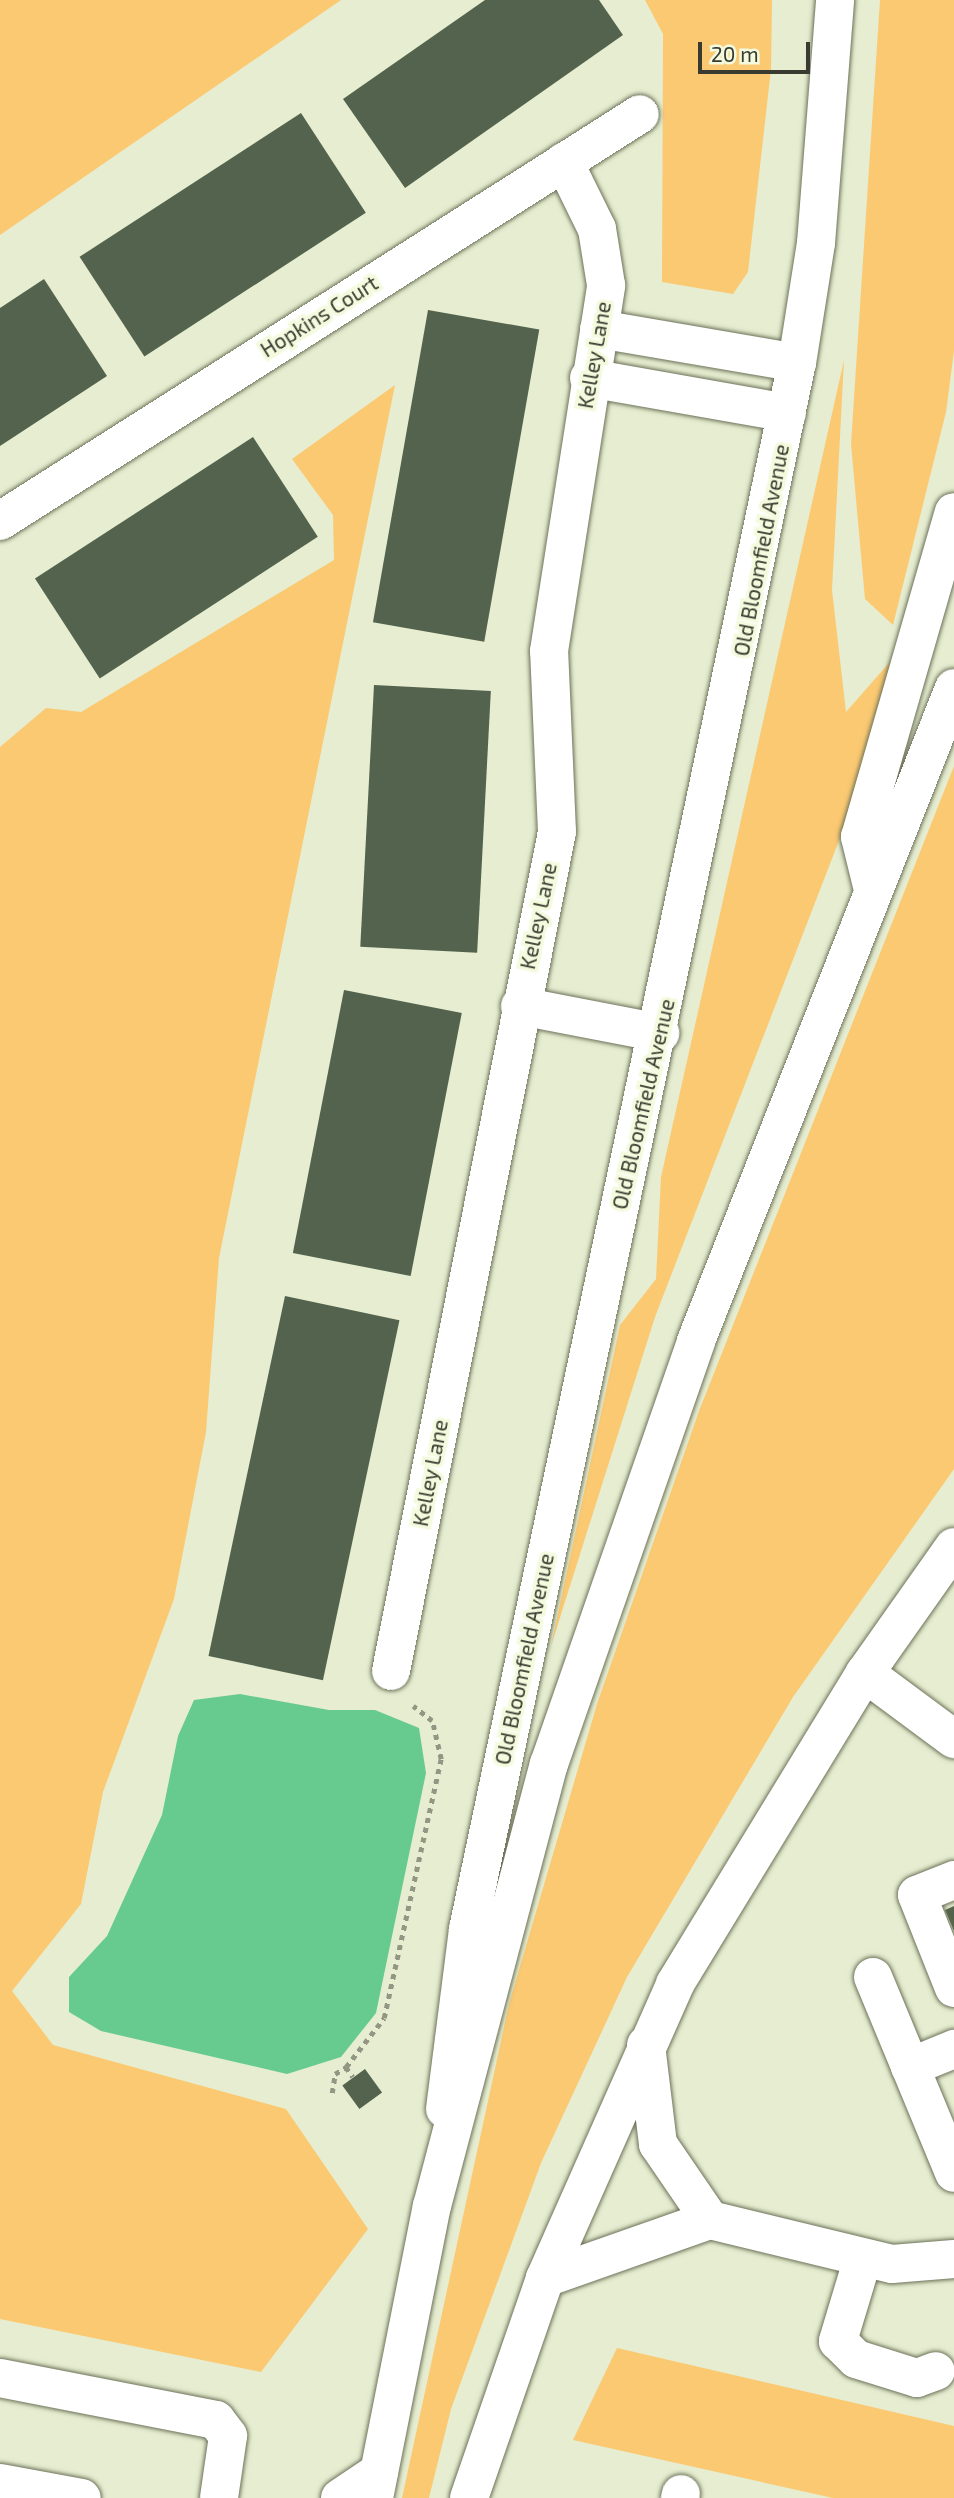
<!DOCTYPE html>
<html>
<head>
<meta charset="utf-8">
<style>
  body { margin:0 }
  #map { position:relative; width:954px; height:2498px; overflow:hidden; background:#e6edd0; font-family:"Exo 2",sans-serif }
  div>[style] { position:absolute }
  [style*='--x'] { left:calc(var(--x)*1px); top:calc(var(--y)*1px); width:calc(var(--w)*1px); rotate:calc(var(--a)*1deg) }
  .green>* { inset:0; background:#fbc972 }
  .water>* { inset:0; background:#67cb8f }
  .building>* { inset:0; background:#54634d; transform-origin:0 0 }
  .path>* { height:4.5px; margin-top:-2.25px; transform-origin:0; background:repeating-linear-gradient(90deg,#929682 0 5px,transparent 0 10px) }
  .roads { filter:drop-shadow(0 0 2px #6c7259) drop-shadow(0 0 2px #6c7259) }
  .minor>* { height:38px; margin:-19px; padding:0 19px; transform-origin:19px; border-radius:19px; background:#fff }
  .highway>* { height:38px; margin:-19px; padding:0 19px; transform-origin:19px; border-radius:19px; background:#fff }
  span { translate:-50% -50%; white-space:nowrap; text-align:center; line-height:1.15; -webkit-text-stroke:7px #f3fadd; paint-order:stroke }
  .street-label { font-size:21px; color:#393b30 }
  .scale { position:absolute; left:698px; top:42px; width:112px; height:32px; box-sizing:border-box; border:4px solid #393b30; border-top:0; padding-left:9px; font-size:21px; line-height:24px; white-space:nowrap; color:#393b30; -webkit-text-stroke:5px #f3fadd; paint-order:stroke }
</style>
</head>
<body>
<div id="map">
  <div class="green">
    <i style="clip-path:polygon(0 0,341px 0,0 235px)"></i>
    <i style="clip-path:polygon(645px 0,772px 0,771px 69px,748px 272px,733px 294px,662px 282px,663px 34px)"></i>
    <i style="clip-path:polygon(880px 0,954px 0,954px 351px,946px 412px,893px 625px,865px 599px,851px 444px)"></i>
    <i style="clip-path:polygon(844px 360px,832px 590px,846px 712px,896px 655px,840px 838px,655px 1317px,551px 1646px,620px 1325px,656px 1279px,661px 1177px)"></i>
    <i style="clip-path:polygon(395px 385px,219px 1258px,206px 1432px,174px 1599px,103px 1792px,81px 1904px,12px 1991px,53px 2045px,286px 2109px,368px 2229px,261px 2372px,0 2319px,0 747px,46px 708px,81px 712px,334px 560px,333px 515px,292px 459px)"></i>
    <i style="clip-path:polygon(954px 766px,954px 1469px,793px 1697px,627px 1977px,541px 2163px,451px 2409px,429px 2498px,402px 2498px,509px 2004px,597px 1704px,699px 1411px)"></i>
    <i style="clip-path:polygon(617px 2348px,954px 2426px,954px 2498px,833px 2498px,573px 2440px)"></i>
  </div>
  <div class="water">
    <i style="clip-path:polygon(240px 1694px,329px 1710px,375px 1710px,419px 1728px,426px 1773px,376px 2013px,341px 2057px,287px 2074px,101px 2031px,69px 2012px,69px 1977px,107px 1936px,162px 1815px,178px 1736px,194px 1700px)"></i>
  </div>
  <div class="building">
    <i style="clip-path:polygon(485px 0,599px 0,623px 35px,405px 188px,343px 99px)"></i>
    <i style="left:301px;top:113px;width:119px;height:264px;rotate:57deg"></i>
    <i style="clip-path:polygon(44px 279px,107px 376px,0 446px,0 308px)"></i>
    <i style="left:428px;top:310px;width:113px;height:317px;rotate:10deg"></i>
    <i style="left:253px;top:437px;width:119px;height:260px;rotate:57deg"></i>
    <i style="left:374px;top:685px;width:117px;height:262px;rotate:3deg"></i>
    <i style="left:344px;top:990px;width:120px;height:268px;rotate:11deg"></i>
    <i style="left:285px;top:1296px;width:117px;height:368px;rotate:12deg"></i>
    <i style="clip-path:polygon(954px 1906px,954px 1931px,945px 1910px)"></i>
    <i style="left:365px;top:2069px;width:29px;height:28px;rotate:54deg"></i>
  </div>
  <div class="path">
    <i style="--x:346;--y:2067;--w:62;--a:-52.2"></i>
    <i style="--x:384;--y:2018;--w:265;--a:-77.6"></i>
    <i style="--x:441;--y:1759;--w:39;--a:-103"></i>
    <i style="--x:432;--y:1721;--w:24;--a:-142"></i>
    <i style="--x:332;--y:2093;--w:19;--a:-81"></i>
    <i style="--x:335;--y:2074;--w:13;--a:-32"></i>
    <i style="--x:346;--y:2067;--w:12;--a:55"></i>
  </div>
  <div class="roads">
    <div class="minor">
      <i style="--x:599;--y:329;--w:201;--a:9.7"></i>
      <i style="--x:589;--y:378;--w:201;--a:10"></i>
      <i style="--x:0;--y:521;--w:758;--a:-32.45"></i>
      <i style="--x:520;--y:1006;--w:143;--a:10.9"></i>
      <i style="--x:391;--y:1671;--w:855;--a:-78.81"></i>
      <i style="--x:557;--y:832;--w:181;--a:-92.5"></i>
      <i style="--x:549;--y:651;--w:370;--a:-81.1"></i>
      <i style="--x:606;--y:285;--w:57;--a:-99.1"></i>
      <i style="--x:597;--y:229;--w:75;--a:-116.2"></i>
      <i style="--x:865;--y:1673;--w:111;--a:36.6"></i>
      <i style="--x:954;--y:1880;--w:40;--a:158"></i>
      <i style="--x:917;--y:1895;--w:100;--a:68.3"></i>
      <i style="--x:873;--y:1977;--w:212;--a:67.5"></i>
      <i style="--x:646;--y:2045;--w:100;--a:83.1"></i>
      <i style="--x:658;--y:2144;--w:92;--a:55.6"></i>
      <i style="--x:910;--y:2067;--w:48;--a:-22.2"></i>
      <i style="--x:445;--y:2109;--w:181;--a:-82.7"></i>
      <i style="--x:468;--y:1929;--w:1600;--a:-78.14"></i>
      <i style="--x:797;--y:363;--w:121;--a:-81"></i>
      <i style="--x:816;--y:243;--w:244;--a:-85.5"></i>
      <i style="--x:863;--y:2258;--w:87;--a:106.8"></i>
      <i style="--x:838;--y:2341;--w:25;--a:45"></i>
      <i style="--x:856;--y:2359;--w:64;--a:17.3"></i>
      <i style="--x:917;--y:2378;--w:20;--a:-20"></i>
      <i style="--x:545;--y:2278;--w:175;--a:-19.4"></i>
      <i style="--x:710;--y:2220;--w:187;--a:13.6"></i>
      <i style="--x:892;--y:2264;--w:62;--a:-4.6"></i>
      <i style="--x:0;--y:2378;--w:220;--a:11"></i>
      <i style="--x:216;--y:2420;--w:20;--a:53"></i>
      <i style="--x:228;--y:2436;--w:63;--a:98.3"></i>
      <i style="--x:0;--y:2483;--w:83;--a:10.4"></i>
      <i style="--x:340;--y:2498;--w:47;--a:-33.7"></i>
      <i style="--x:680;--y:2498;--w:4;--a:-76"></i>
    </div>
    <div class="highway">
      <i style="--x:873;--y:890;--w:55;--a:-103.8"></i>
      <i style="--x:860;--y:837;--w:338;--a:-73.9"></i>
      <i style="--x:374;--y:2498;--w:298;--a:-78.8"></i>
      <i style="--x:432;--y:2206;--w:457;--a:-75.2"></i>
      <i style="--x:549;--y:1764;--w:448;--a:-70.8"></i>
      <i style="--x:696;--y:1341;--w:702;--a:-68.44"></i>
      <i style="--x:469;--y:2498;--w:233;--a:-70.9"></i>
      <i style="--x:545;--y:2278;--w:321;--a:-66.1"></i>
      <i style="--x:675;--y:1984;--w:364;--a:-58.6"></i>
      <i style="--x:865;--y:1673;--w:154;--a:-54.8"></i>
    </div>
  </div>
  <div class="street-label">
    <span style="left:319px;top:316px;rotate:-32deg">Hopkins Court</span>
    <span style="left:594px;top:355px;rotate:-80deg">Kelley Lane</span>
    <span style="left:761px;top:550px;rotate:-79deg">Old Bloomfield Avenue</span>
    <span style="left:538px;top:916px;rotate:-78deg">Kelley Lane</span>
    <span style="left:643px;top:1104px;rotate:-77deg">Old Bloomfield Avenue</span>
    <span style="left:430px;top:1473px;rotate:-79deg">Kelley Lane</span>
    <span style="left:524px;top:1659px;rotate:-78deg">Old Bloomfield Avenue</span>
  </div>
  <div class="scale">20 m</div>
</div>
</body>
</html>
